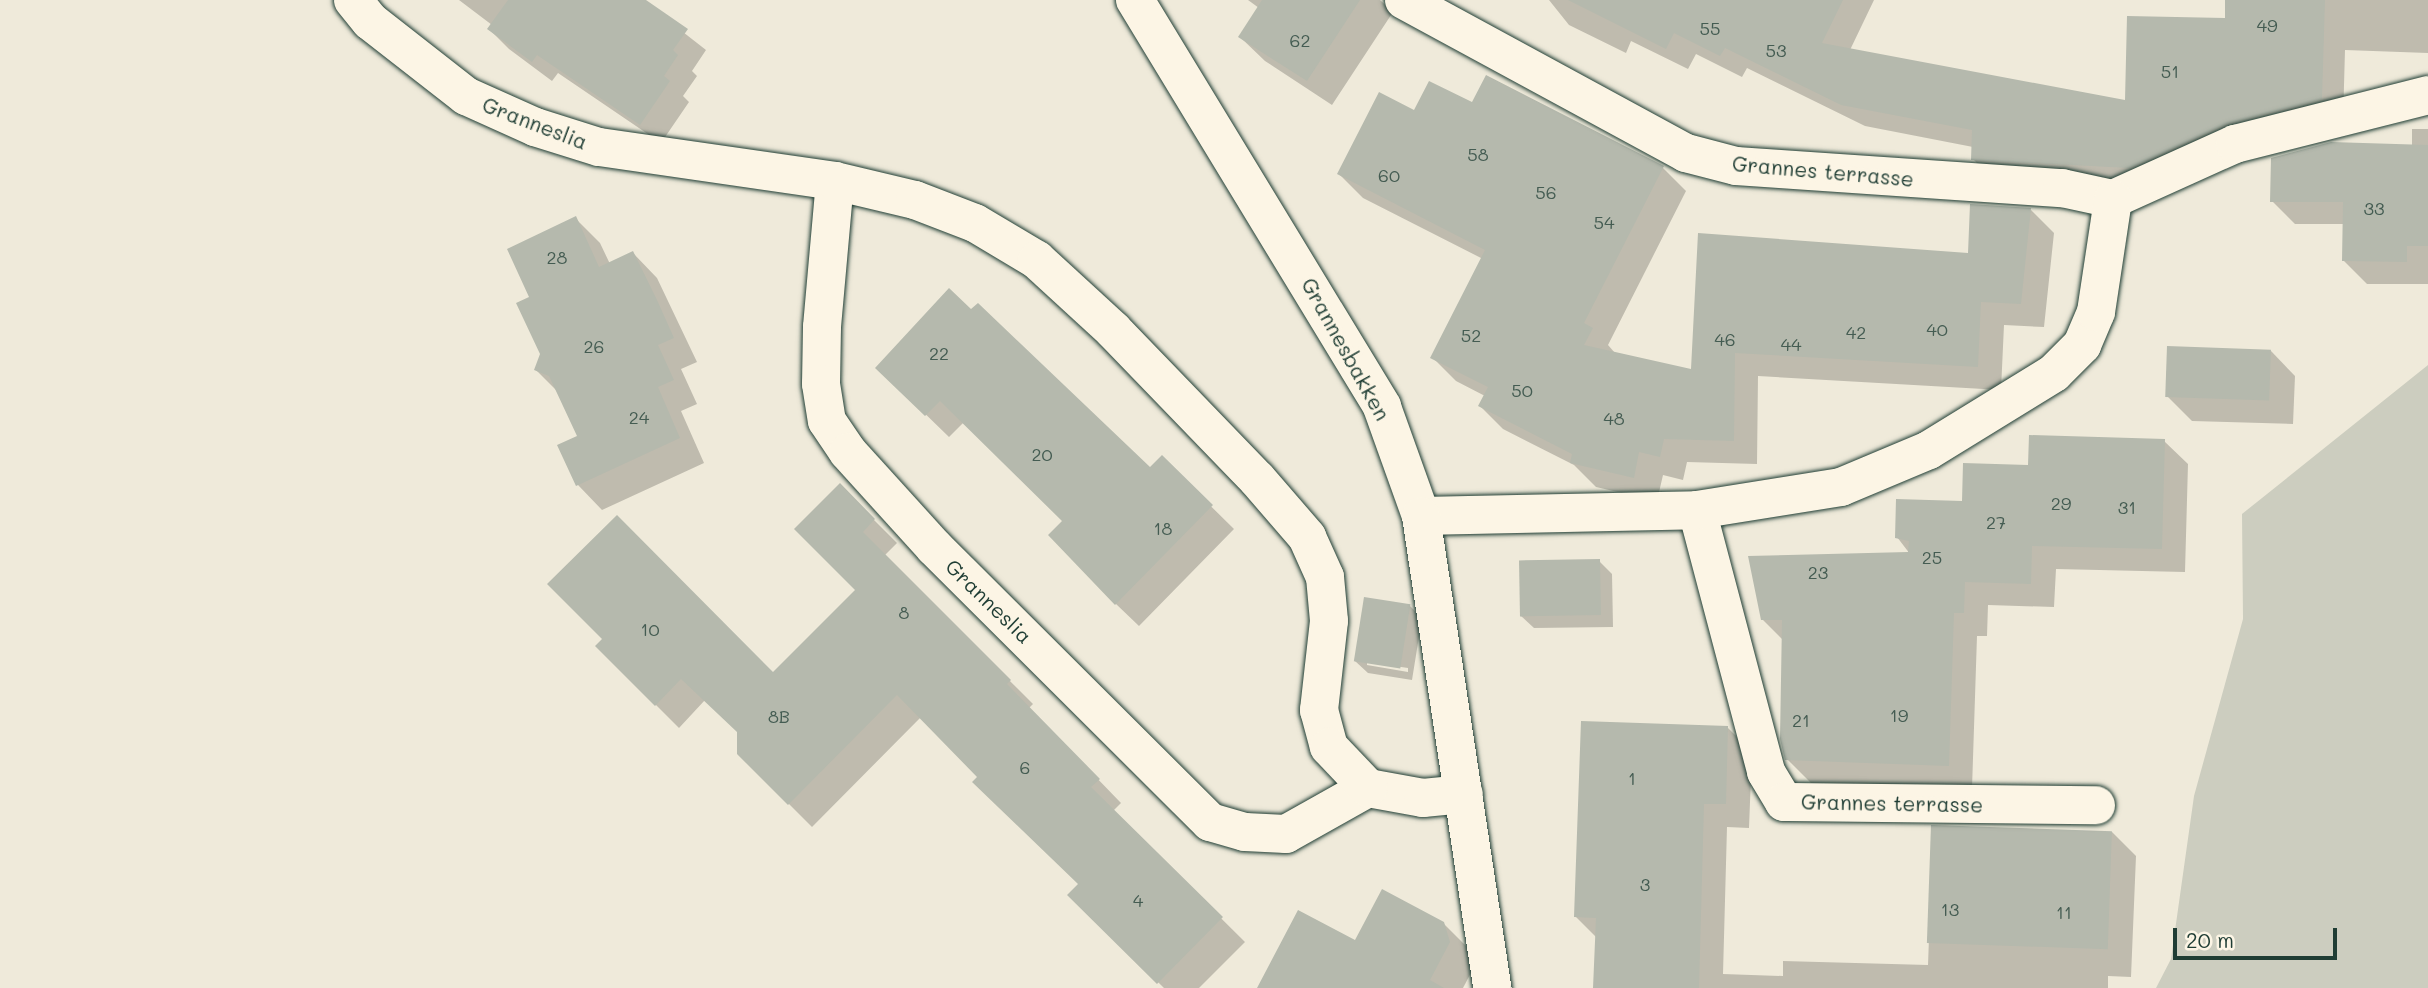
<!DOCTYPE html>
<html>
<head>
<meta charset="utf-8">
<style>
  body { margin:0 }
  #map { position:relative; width:2428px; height:988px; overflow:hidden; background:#efeada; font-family:Mali,sans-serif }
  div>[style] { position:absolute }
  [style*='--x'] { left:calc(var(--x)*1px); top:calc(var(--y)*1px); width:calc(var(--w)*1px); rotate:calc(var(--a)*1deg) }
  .green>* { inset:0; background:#cccdbf }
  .shadow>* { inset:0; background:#0003 }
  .building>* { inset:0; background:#b5b9ad; transform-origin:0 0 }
  .roads { filter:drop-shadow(0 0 2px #1f3d34) drop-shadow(0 0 2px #1f3d34) }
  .minor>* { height:38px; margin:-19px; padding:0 19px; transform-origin:19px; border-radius:19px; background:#fcf5e5 }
  .tertiary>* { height:38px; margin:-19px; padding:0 19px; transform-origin:19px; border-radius:19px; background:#fcf5e5 }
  span { translate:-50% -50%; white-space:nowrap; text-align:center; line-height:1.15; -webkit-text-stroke:7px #fcf5e5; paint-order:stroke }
  .number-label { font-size:18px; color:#445c52 }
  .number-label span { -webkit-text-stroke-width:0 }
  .street-label { font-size:21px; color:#1f3d34 }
  .scale { position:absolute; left:2173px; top:928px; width:164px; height:32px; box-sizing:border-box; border:4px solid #1f3d34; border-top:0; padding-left:9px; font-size:21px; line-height:24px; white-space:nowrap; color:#1f3d34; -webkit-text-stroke:5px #fcf5e5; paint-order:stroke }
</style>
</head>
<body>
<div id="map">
  <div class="green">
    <i style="clip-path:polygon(2428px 365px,2428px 988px,2156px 988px,2171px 959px,2194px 796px,2243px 619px,2242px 514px)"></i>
  </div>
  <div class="shadow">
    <i style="clip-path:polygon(459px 0,642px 0,706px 50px,692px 71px,697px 76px,683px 96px,689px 102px,661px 143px,558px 73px,552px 81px,509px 49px,489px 29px,492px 25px)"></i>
    <i style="clip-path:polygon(1248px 0,1380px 0,1393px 12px,1332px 105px,1265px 61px,1240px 37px,1259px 8px)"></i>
    <i style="clip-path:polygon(1549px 0,1874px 0,1850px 50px,2127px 102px,2227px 19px,2227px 0,2428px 0,2428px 53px,2345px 50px,2343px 121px,2151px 189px,1995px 181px,1973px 159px,1973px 147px,1865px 126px,1747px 68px,1742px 77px,1696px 54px,1688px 69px,1631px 41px,1626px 53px,1569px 25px)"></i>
    <i style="clip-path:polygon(1473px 105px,1663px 168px,1686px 191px,1608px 345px,1615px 353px,1692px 371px,1699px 235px,1970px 255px,2031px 210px,2054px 233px,2044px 327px,2004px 325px,2001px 390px,1758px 376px,1757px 464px,1687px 462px,1683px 480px,1663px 475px,1657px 501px,1596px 487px,1574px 465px,1503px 429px,1480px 406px,1485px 396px,1456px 381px,1432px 357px,1483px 259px,1363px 198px,1339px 174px,1415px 112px)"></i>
    <i style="clip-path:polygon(2412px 129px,2428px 129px,2428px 284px,2367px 284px,2343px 260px,2344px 224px,2295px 224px,2272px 201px,2412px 146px)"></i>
    <i style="clip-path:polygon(576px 219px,600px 243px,610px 264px,633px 253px,657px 278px,697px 362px,681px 369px,697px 404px,681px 411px,704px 463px,602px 510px,578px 485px,579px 437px,559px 393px,536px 370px,542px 354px,531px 297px)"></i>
    <i style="clip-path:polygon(2271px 351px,2295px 376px,2293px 424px,2192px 421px,2167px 396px)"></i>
    <i style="clip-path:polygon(878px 368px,1150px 469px,1162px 458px,1234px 529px,1139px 626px,1116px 604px,1065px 521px,964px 422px,949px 437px)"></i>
    <i style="clip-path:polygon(2164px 441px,2188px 464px,2185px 572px,2056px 569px,2054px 607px,1988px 605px,1987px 636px,1977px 636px,1972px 789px,1811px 783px,1787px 759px,1783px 640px,1762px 619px,1910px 554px,1897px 537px,2030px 467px)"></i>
    <i style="clip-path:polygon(840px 486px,897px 543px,884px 556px,1033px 704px,1029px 708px,1121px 803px,1113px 811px,1245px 942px,1199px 988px,1164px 988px,1070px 895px,1080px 884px,921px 717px,812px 827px,739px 754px,739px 732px,705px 700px,679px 728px,597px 646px,773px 675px,857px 590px)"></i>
    <i style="clip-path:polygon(1599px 561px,1612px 574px,1613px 627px,1534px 628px,1521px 616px)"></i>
    <i style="clip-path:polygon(evenodd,1409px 605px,1422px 618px,1412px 680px,1368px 673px,1355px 661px,1409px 605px,1367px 662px,1408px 668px,1408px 672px,1367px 665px,1367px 662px)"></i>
    <i style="clip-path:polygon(1728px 728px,1752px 752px,1749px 828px,1727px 827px,1723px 974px,1783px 976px,1783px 961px,1928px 965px,1933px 827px,2112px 832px,2136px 856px,2131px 977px,2108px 976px,2108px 988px,1595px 988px,1597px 938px,1575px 916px)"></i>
    <i style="clip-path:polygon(1443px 923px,1468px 948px,1474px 967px,1463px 988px,1259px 988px,1355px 943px)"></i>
  </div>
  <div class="building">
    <i style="clip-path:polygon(508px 0,646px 0,688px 29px,673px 50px,678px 55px,664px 76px,670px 81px,640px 125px,537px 55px,532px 62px,487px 29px)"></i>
    <i style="clip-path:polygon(1262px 0,1360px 0,1307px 81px,1238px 37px)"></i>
    <i style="clip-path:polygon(1568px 0,1843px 0,1822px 43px,2125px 100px,2127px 16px,2225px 18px,2225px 0,2325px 0,2322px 99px,2226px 124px,2129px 168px,1971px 160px,1972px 130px,1841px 105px,1725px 48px,1720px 56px,1674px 33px,1666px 49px)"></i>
    <i style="clip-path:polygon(1486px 75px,1664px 166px,1584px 323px,1593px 328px,1584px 345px,1691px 369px,1698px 233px,1968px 253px,1970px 204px,2031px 208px,2021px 304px,1981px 302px,1978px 367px,1735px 353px,1734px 441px,1664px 439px,1660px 457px,1639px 452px,1634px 478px,1570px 463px,1572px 454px,1478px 406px,1488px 387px,1430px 358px,1485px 250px,1337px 174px,1379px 92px,1414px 110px,1429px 81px,1472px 102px)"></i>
    <i style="clip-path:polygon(2331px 142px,2428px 145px,2428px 246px,2407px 246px,2407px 262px,2342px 261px,2343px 202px,2270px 202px,2271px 158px)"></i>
    <i style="clip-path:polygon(576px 216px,599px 267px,633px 251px,657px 300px,674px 338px,658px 345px,674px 380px,658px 387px,680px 438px,576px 486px,557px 445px,577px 436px,549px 376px,534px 370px,540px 354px,516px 303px,529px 297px,507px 249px)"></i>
    <i style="clip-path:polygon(949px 288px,971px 309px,978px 303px,1150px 467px,1162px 455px,1213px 505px,1115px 605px,1048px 535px,1062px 521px,940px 401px,925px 416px,875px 368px)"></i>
    <i style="left:2167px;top:346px;width:104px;height:51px;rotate:2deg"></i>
    <i style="clip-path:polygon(2029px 435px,2165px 439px,2162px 549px,2032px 546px,2031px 584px,1965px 582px,1964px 613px,1954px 613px,1949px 766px,1785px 760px,1780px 739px,1782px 620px,1761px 620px,1748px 556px,1908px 552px,1909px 541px,1895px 538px,1896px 499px,1962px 501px,1963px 463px,2028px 465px)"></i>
    <i style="clip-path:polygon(840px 483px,875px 519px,863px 532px,1011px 680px,1007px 684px,1100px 779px,1091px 787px,1223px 917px,1157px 984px,1067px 895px,1078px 884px,972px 782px,977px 777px,897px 695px,788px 805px,737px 754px,737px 732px,681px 679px,655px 706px,595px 646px,602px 639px,547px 584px,617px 515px,773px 672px,855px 590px,794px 529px)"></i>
    <i style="left:1600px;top:559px;width:56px;height:81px;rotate:89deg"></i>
    <i style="left:1364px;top:597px;width:47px;height:65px;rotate:9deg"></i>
    <i style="clip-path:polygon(1581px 721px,1728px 726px,1726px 804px,1704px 804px,1699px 988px,1593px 988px,1596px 918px,1574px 917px)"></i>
    <i style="left:1931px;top:825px;width:181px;height:118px;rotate:2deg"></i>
    <i style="clip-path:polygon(1382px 889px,1444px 922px,1450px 942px,1430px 980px,1444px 988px,1257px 988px,1298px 910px,1355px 940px)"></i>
  </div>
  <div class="roads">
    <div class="minor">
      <i style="--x:353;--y:0;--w:27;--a:51"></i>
      <i style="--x:370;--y:21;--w:122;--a:38"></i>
      <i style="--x:466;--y:96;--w:76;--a:24.2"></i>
      <i style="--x:535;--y:127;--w:67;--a:17.4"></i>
      <i style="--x:599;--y:147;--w:238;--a:8.2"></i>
      <i style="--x:835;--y:181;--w:147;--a:95.1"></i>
      <i style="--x:822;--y:327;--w:57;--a:91"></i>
      <i style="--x:821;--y:384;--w:37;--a:81"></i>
      <i style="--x:827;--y:421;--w:37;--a:56"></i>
      <i style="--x:848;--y:452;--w:128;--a:47.8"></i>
      <i style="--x:934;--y:547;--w:390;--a:44.9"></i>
      <i style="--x:1210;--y:822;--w:36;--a:16"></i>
      <i style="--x:1245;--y:832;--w:41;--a:2.8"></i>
      <i style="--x:1286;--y:834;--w:94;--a:-29.3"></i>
      <i style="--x:1368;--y:788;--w:56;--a:10.3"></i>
      <i style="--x:1423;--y:798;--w:41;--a:-5.6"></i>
      <i style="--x:1404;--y:0;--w:321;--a:28.5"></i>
      <i style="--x:1686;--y:153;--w:52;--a:14.6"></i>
      <i style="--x:1736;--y:166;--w:327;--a:3.9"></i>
      <i style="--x:2062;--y:188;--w:52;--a:12.2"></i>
      <i style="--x:2113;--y:199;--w:134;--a:-24.3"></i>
      <i style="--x:2235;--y:144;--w:199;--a:-14.2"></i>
      <i style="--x:835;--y:181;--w:82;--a:13.4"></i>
      <i style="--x:915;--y:200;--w:64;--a:21"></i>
      <i style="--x:975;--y:223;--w:72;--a:30.8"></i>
      <i style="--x:1037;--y:260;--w:103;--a:42.6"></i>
      <i style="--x:1113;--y:330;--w:207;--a:46"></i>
      <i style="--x:1257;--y:479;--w:77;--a:49.2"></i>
      <i style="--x:1307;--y:537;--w:44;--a:65.8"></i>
      <i style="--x:1325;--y:577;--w:44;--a:84.8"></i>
      <i style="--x:1329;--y:621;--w:90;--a:96.4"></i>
      <i style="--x:1319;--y:710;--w:38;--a:75"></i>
      <i style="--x:1329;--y:747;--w:57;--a:46.4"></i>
      <i style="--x:1697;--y:510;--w:271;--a:75.2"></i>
      <i style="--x:1766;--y:772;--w:35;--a:59"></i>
      <i style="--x:1784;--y:802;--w:312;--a:0.6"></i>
      <i style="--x:1421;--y:516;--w:276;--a:-1.2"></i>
      <i style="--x:1697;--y:510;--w:146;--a:-9.1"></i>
      <i style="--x:1841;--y:487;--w:95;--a:-22.8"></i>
      <i style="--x:1929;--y:450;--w:147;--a:-31.6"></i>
      <i style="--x:2054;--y:373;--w:40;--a:-45"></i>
      <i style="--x:2082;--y:345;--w:36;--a:-67"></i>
      <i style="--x:2096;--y:312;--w:114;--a:-81.4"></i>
    </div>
    <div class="tertiary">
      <i style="--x:1135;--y:0;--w:476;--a:58.7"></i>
      <i style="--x:1382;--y:407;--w:116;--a:70.3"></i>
      <i style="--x:1421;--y:516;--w:477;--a:81.4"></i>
    </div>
  </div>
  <div class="number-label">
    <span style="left:2267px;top:25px">49</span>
    <span style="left:1710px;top:28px">55</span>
    <span style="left:1300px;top:40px">62</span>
    <span style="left:1776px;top:50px">53</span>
    <span style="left:2170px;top:71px">51</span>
    <span style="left:1478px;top:154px">58</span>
    <span style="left:1389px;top:175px">60</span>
    <span style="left:1546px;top:192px">56</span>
    <span style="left:2374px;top:208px">33</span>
    <span style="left:1604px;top:222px">54</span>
    <span style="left:557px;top:257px">28</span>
    <span style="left:1937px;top:329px">40</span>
    <span style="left:1856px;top:332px">42</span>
    <span style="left:1471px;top:335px">52</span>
    <span style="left:1725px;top:339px">46</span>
    <span style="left:1791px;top:344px">44</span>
    <span style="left:594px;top:346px">26</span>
    <span style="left:939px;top:353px">22</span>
    <span style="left:1522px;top:390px">50</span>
    <span style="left:639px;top:417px">24</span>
    <span style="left:1614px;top:418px">48</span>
    <span style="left:1042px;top:454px">20</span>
    <span style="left:2061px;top:503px">29</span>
    <span style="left:2127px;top:507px">31</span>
    <span style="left:1996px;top:522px">27</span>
    <span style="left:1163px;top:528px">18</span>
    <span style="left:1932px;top:557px">25</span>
    <span style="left:1818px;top:572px">23</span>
    <span style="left:904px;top:612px">8</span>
    <span style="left:650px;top:629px">10</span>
    <span style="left:1899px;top:715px">19</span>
    <span style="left:779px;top:716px">8B</span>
    <span style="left:1801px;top:720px">21</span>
    <span style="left:1025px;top:767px">6</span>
    <span style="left:1632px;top:778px">1</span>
    <span style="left:1645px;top:884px">3</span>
    <span style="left:1138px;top:900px">4</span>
    <span style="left:1950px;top:909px">13</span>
    <span style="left:2064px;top:912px">11</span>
  </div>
  <div class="street-label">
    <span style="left:535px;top:123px;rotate:21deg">Granneslia</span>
    <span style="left:1823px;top:171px;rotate:5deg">Grannes terrasse</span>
    <span style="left:1346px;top:349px;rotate:61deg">Grannesbakken</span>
    <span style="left:989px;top:601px;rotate:44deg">Granneslia</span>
    <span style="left:1892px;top:803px;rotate:1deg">Grannes terrasse</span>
  </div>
  <div class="scale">20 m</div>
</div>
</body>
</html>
